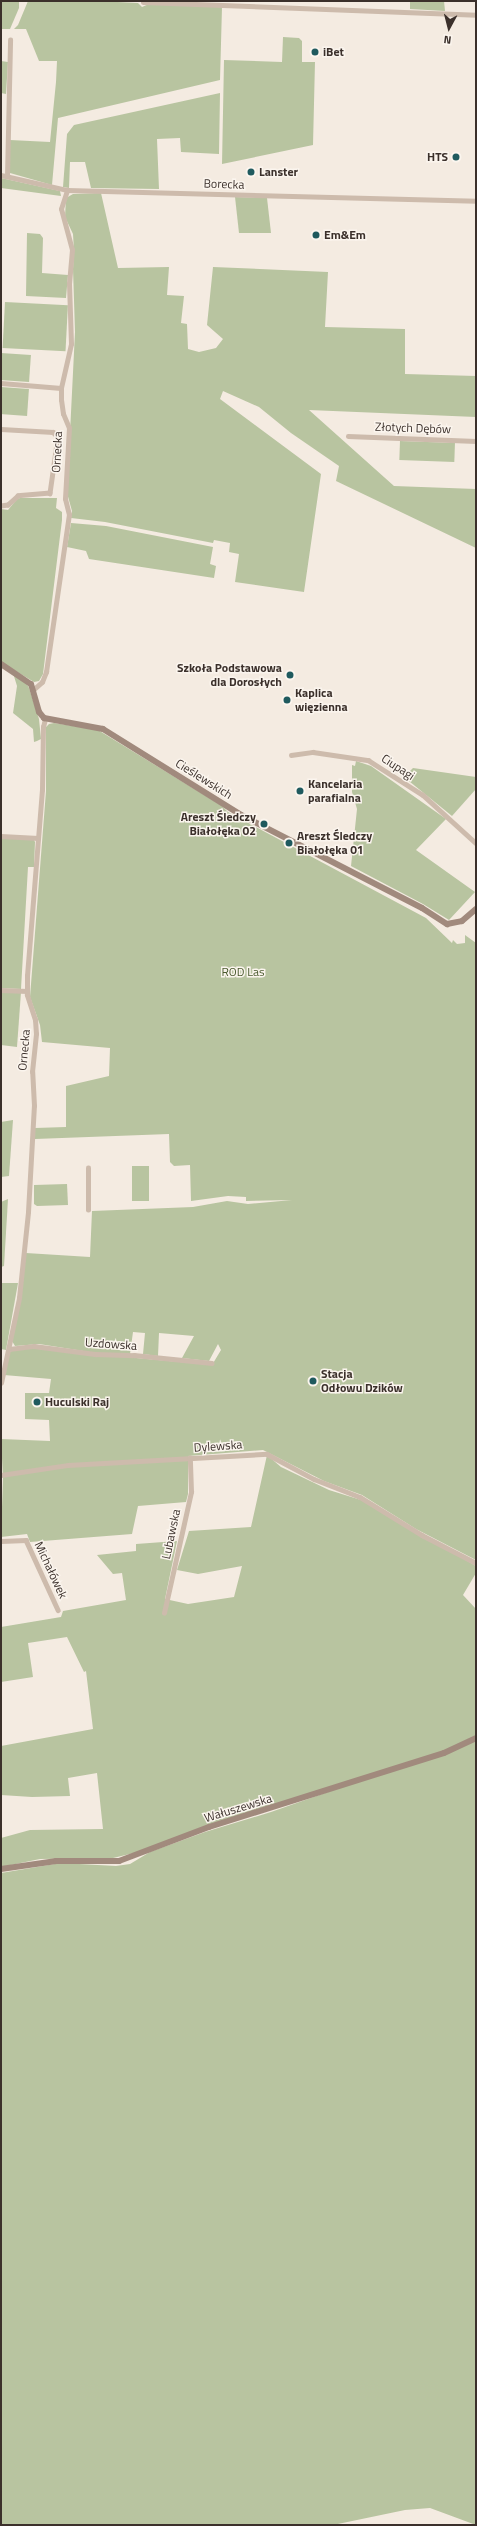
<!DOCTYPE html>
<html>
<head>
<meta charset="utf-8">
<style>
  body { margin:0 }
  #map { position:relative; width:477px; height:2526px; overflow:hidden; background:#f4ebe1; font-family:"Titillium Web",sans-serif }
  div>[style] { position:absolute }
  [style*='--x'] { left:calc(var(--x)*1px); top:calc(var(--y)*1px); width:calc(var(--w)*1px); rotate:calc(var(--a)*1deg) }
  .green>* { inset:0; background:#b8c4a0; transform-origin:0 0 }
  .street>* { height:4.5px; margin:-2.25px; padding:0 2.25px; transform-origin:2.25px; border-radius:2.25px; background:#cdbbac }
  .secondary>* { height:6px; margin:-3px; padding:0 3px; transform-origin:3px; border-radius:3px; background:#a18a7d }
  .dots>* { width:11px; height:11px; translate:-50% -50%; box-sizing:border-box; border:2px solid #fbf5ee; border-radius:50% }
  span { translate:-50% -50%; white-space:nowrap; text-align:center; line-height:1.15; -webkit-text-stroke:3px #fbf5ee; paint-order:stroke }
  .poi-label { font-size:12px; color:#3b302b; font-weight:700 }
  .left { translate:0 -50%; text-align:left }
  .right { translate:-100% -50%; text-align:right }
  .street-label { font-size:12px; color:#3b302b }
  .park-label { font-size:12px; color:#4a5a2e }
  .frame { position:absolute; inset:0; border:2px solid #3b302b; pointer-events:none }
  .north { position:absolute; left:429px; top:8px; width:40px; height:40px; -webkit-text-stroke:3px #fbf5ee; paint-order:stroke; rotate:187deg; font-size:11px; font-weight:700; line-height:16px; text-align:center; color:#3b302b }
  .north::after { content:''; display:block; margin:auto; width:14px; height:18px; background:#3b302b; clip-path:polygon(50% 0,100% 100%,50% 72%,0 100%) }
</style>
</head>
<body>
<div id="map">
  <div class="green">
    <i style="clip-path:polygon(1px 1px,19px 1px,19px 8px,10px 29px,1px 29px)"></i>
    <i style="clip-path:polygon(28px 1px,97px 1px,138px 3px,142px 7px,149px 4px,222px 7px,220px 80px,58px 118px,52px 185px,10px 173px,10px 140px,50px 142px,56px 82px,57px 61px,39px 61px,26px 29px,14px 29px,18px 25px)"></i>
    <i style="clip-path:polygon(410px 1px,444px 1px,445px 11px,410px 9px)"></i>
    <i style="clip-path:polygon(283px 37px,299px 38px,302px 41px,302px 62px,315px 62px,313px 145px,222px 164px,224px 60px,282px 62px)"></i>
    <i style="clip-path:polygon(1px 61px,8px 62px,6px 94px,1px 93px)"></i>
    <i style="clip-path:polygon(220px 93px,219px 154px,181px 152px,180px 138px,157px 139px,159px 189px,91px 188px,85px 162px,70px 162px,69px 188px,63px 187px,67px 134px,74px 125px)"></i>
    <i style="clip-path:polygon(1px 178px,60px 191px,61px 196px,1px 188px)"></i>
    <i style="clip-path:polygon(101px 193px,118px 268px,169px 267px,167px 295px,184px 296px,181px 323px,187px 324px,188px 349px,199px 352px,216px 348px,223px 339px,207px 325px,213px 267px,328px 272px,325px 327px,405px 329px,405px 374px,476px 376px,476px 417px,309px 410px,394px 486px,476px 489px,476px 548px,336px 481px,339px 466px,291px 433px,259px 407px,223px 391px,220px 399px,321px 474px,304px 592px,235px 582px,239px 554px,229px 552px,230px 543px,214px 540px,213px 543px,105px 522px,71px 518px,72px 511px,67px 493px,75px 332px,73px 269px,74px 251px,73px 234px,65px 217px,66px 198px,73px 194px)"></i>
    <i style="clip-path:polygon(235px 197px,267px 198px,271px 233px,239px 233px)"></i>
    <i style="clip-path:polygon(27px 233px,40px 234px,43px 238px,42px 273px,68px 275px,66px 298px,26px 296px)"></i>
    <i style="left:5px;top:302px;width:63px;height:46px;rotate:3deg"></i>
    <i style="left:1px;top:353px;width:30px;height:27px;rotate:4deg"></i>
    <i style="left:1px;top:387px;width:28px;height:27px;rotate:4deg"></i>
    <i style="left:400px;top:441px;width:55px;height:19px;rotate:2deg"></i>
    <i style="clip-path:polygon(20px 498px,57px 498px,56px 508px,62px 512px,62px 520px,43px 674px,39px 681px,34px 682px,1px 662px,1px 509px,8px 510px,17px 499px)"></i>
    <i style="clip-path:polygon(71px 523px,106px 526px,213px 547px,210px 564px,216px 566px,214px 578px,89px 559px,86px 551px,67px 547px)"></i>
    <i style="clip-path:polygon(13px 673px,26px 682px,29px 688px,39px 719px,41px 739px,37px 741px,34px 742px,33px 729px,13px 713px,17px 686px)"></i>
    <i style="clip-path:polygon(54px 723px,98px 730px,222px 806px,228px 812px,426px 918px,452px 943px,453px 940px,457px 944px,465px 943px,465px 935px,476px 943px,476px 1560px,416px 1529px,362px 1495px,324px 1481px,263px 1450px,188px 1456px,188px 1494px,186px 1502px,138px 1506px,132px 1534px,30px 1542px,27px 1534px,1px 1537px,3px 1478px,1px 1439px,50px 1441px,49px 1420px,25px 1419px,25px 1393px,49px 1393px,51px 1379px,4px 1375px,9px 1353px,14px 1349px,28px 1348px,212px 1365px,221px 1350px,218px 1344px,209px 1361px,182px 1358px,194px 1336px,159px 1333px,158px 1356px,143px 1354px,145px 1333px,133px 1332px,130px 1354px,96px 1353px,39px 1344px,15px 1346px,12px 1341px,26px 1253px,90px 1257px,92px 1211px,193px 1207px,227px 1201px,248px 1204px,292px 1200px,246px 1201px,246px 1197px,228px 1196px,191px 1201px,190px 1165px,174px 1166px,170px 1162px,169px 1134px,35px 1139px,35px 1128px,66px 1127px,66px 1086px,109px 1076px,110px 1048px,42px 1042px,40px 1025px,30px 997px,46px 791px,46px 727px,49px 724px)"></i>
    <i style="clip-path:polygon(356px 761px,371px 766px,446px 819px,416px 850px,475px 892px,449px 920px,423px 904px,351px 866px,357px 809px,352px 792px,352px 765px,355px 766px)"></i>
    <i style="clip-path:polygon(413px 768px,476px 777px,476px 789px,452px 816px,404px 777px)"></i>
    <i style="clip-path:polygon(1px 838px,34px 840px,35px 842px,34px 867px,28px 867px,21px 989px,1px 988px)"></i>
    <i style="clip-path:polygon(1px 991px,21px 992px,17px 1047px,1px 1045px)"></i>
    <i style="clip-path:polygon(13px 1120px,9px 1176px,1px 1177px,1px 1122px)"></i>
    <i style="left:132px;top:1166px;width:17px;height:35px"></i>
    <i style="clip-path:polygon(67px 1184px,68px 1205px,37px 1206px,34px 1204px,34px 1185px)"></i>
    <i style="clip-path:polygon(8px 1199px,4px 1266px,1px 1267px,1px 1202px)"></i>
    <i style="clip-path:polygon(1px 1283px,18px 1283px,6px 1350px,1px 1349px)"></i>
    <i style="clip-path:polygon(267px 1455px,281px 1467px,329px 1490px,361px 1500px,476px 1566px,476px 1573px,463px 1595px,476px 1609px,476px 1736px,443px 1751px,138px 1852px,113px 1858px,40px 1859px,1px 1867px,1px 1838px,30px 1830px,103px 1829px,97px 1773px,68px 1778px,70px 1796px,32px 1797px,1px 1795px,1px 1746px,93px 1729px,86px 1671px,84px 1672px,67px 1637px,28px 1643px,33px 1677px,1px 1682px,1px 1627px,61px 1617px,63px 1611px,126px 1600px,122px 1573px,113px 1574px,97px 1555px,136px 1551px,136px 1544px,177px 1541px,165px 1599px,188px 1604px,234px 1597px,242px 1566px,198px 1574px,177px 1570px,189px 1531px,251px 1527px)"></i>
    <i style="clip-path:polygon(476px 1740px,476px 2525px,430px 2508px,405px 2510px,333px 2525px,1px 2525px,1px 1873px,61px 1863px,116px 1866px,130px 1864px,150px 1852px,205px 1832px,271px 1812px)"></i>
  </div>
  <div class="street">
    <i style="--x:143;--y:2;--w:333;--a:2.2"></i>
    <i style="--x:1;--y:175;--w:68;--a:12.8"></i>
    <i style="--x:67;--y:190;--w:409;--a:1.5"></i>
    <i style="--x:7;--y:176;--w:136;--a:-88.7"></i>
    <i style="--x:1;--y:383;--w:60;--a:4.8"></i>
    <i style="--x:1;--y:429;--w:52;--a:3.3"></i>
    <i style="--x:53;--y:432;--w:7;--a:45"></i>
    <i style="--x:58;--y:437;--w:57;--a:98.1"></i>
    <i style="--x:50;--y:493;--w:32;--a:175"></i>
    <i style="--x:18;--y:496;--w:13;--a:138"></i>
    <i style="--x:8;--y:505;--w:7;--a:172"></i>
    <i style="--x:348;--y:436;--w:128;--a:2.2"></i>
    <i style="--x:33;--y:690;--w:12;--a:-42"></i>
    <i style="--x:42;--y:682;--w:11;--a:-68"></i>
    <i style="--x:46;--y:672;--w:159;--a:-81.7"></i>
    <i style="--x:69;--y:515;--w:16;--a:-104"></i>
    <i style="--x:65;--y:499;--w:71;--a:-86.8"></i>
    <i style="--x:69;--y:428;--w:15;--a:-113"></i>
    <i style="--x:63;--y:414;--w:14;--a:-98"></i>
    <i style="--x:61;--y:400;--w:12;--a:-90"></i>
    <i style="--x:61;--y:388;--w:45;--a:-77.2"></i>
    <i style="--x:71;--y:344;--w:60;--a:-91.9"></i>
    <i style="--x:69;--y:284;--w:34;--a:-85"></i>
    <i style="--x:72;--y:250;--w:42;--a:-105"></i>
    <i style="--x:61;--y:209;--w:20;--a:-72"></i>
    <i style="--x:291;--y:755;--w:22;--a:-8"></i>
    <i style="--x:313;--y:752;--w:56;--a:8.3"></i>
    <i style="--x:368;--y:760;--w:65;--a:32.5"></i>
    <i style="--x:423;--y:795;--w:72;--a:42.2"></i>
    <i style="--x:1;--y:836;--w:37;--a:3"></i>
    <i style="--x:1;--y:990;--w:26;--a:2"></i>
    <i style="--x:88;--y:1210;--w:42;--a:-90"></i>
    <i style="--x:9;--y:1349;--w:25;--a:-7"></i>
    <i style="--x:34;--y:1346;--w:63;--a:7.4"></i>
    <i style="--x:96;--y:1354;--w:38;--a:2"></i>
    <i style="--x:134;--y:1355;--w:78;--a:5.9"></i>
    <i style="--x:1;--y:1383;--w:87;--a:-78"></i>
    <i style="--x:19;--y:1298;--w:86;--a:-84"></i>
    <i style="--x:28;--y:1212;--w:106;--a:-86.8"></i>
    <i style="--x:34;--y:1106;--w:34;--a:-93"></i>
    <i style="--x:32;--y:1072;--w:38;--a:-84"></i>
    <i style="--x:36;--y:1034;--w:14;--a:-94"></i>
    <i style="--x:35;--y:1020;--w:26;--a:-108"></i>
    <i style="--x:27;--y:995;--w:19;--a:-90"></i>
    <i style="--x:27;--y:976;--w:187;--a:-85.4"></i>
    <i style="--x:42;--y:790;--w:63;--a:-89.1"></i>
    <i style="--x:43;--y:727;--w:8;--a:-76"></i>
    <i style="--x:1;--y:1475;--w:68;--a:-8.5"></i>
    <i style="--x:68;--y:1465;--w:199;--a:-3.2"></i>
    <i style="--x:267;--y:1454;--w:53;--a:28"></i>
    <i style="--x:314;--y:1479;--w:49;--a:21.4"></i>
    <i style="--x:360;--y:1497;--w:73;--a:31.5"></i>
    <i style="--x:422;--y:1535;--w:61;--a:27.4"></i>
    <i style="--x:1;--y:1541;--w:25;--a:-2"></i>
    <i style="--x:26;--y:1540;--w:77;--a:65.4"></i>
    <i style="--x:164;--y:1613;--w:124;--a:-77.4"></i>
    <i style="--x:191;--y:1492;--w:34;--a:-92"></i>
  </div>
  <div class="secondary">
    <i style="--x:1;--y:664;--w:36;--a:34"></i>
    <i style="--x:31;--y:684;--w:29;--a:74"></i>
    <i style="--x:39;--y:712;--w:8;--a:50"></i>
    <i style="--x:44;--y:718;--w:60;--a:10.6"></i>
    <i style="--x:103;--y:729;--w:163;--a:31.9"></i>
    <i style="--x:241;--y:815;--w:203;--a:27.2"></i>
    <i style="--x:422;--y:908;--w:30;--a:33"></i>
    <i style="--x:447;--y:924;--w:15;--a:-11"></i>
    <i style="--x:462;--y:921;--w:18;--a:-41"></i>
    <i style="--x:1;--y:1869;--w:56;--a:-8.3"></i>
    <i style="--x:56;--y:1861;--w:63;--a:0"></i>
    <i style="--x:119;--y:1861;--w:96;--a:-20.7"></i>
    <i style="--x:209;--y:1827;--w:246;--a:-17.5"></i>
    <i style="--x:444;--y:1753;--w:35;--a:-25"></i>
  </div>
  <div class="dots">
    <i style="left:315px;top:52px;background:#1f5a5e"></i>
    <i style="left:456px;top:157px;background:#1f5a5e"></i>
    <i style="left:251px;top:172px;background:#1f5a5e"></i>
    <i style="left:316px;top:235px;background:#1f5a5e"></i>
    <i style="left:290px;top:675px;background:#1f5a5e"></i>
    <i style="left:287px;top:700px;background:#1f5a5e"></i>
    <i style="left:300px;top:791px;background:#1f5a5e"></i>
    <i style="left:264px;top:824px;background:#1f5a5e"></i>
    <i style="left:289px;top:843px;background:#1f5a5e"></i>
    <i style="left:313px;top:1381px;background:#1f5a5e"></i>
    <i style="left:37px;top:1402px;background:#1f5a5e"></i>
  </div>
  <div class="poi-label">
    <span class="left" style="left:323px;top:52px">iBet</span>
    <span class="right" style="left:448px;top:157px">HTS</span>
    <span class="left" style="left:259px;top:172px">Lanster</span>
    <span class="left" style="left:324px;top:235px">Em&amp;Em</span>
    <span class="right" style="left:282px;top:675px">Szkoła Podstawowa<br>dla Dorosłych</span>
    <span class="left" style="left:295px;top:700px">Kaplica<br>więzienna</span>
    <span class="left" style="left:308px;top:791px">Kancelaria<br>parafialna</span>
    <span class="right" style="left:256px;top:824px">Areszt Śledczy<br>Białołęka 02</span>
    <span class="left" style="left:297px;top:843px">Areszt Śledczy<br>Białołęka 01</span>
    <span class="left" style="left:321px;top:1381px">Stacja<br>Odłowu Dzików</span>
    <span class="left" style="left:45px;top:1402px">Huculski Raj</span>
  </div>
  <div class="street-label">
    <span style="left:224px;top:184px;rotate:2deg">Borecka</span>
    <span style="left:413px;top:428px;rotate:2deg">Złotych Dębów</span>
    <span style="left:57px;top:452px;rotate:-87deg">Ornecka</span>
    <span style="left:398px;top:767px;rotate:33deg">Ciupagi</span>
    <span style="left:204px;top:779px;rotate:32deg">Cieślewskich</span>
    <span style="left:24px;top:1050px;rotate:-85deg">Ornecka</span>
    <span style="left:111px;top:1344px;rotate:4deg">Uzdowska</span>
    <span style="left:218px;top:1446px;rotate:-4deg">Dylewska</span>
    <span style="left:171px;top:1534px;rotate:-78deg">Lubawska</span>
    <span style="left:51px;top:1570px;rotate:65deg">Michałówek</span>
    <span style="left:238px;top:1808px;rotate:-17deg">Wałuszewska</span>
  </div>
  <div class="park-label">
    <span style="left:243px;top:972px">ROD Las</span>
  </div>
  <div class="frame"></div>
  <div class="north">N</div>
</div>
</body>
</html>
